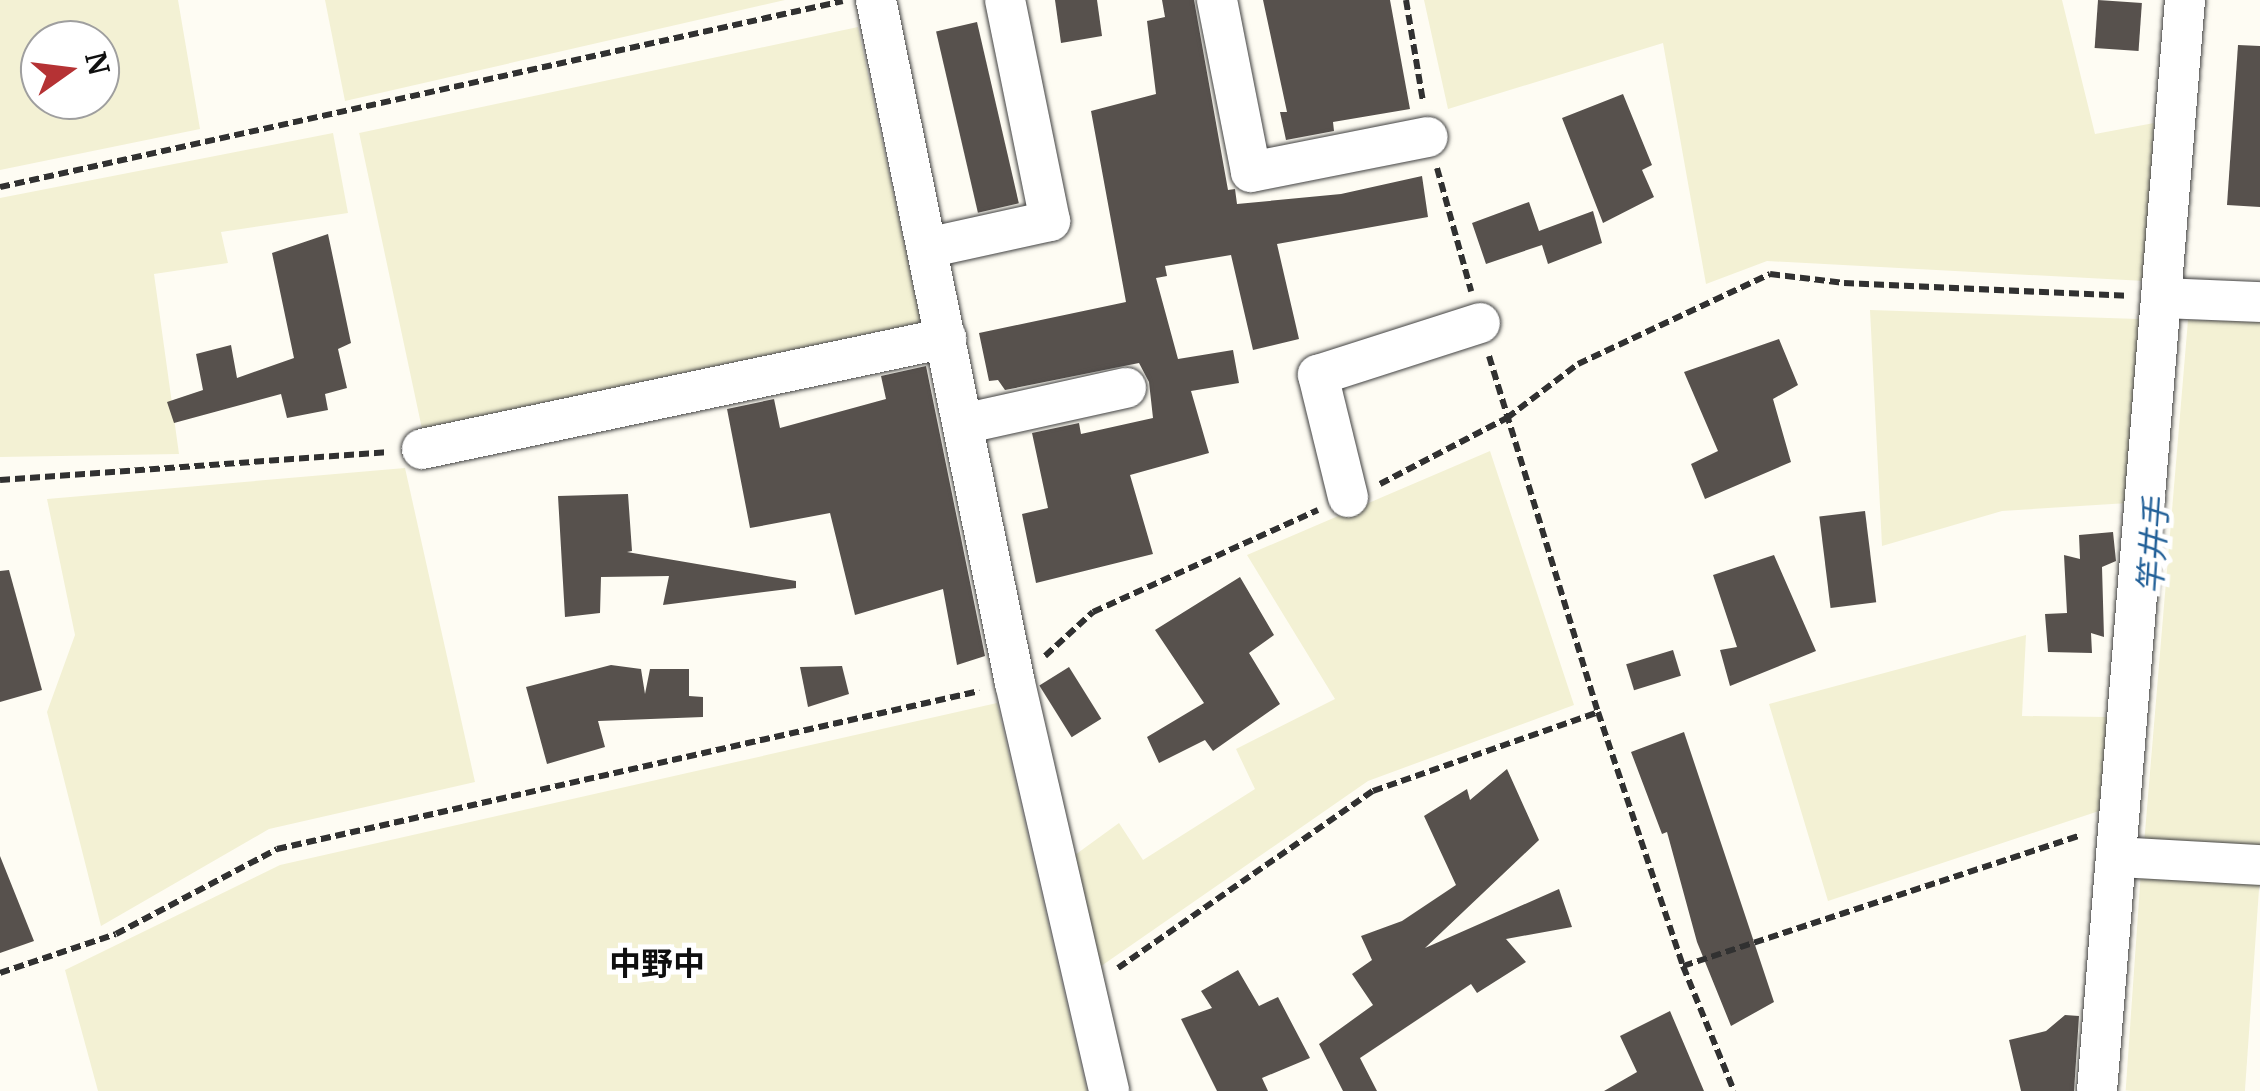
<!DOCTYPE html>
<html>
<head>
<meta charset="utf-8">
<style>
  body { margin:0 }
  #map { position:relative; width:2260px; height:1091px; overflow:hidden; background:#fefcf3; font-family:Merriweather,"Noto Sans JP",serif }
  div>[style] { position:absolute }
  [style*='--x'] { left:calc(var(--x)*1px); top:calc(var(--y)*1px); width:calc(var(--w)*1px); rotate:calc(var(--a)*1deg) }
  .farmland>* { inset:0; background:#f3f1d4; transform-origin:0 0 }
  .building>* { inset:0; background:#57514d; transform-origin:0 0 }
  .path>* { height:6px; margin-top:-3px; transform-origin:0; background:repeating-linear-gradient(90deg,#313131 0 10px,transparent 0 15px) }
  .roads { filter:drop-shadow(0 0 2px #424242) drop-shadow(0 0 2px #424242) }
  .minor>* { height:40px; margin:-20px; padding:0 20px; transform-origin:20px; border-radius:20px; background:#fff }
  span { translate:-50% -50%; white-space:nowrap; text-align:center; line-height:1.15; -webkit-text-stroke:10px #fff; paint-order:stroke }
  .water-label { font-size:32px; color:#226098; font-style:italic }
  .neighbourhood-label { font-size:32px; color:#0f0f0f; font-weight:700 }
  .north { position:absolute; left:20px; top:20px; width:100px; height:100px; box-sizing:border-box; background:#fff; border:2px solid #9f9f9f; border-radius:50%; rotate:76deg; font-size:28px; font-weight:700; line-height:40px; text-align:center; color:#0f0f0f }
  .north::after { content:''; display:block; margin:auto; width:35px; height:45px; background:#b53234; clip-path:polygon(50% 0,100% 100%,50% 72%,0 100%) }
</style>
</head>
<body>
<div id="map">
  <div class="farmland">
    <i style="clip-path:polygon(evenodd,0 0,178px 0,200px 129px,0 170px,0 0,40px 40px,100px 40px,100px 100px,40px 100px,40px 40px)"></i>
    <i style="clip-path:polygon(325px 0,785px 0,345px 101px)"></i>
    <i style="clip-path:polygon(1424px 0,2062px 0,2095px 134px,2154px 123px,2145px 281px,1767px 261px,1706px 284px,1663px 43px,1448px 109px)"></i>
    <i style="left:858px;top:27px;width:302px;height:510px;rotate:78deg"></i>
    <i style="clip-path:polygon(333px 133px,348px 213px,221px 232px,228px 263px,154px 274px,179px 454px,0 457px,0 198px)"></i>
    <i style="clip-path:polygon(1870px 310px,2139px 319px,2128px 503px,2002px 511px,1882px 546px)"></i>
    <i style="clip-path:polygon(2188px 320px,2260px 322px,2260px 853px,2144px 844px)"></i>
    <i style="clip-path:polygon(1490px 451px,1574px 705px,1368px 781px,1094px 971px,1068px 860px,1119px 823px,1143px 860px,1255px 789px,1236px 749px,1335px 699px,1247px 555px)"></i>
    <i style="clip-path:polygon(405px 468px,475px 782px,269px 829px,101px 926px,47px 712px,75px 635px,47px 499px)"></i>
    <i style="clip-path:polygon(2026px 635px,2022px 716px,2108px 717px,2099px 811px,1828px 901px,1769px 704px)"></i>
    <i style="clip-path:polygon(997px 703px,1087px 1091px,98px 1091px,65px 970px,280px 865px)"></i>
    <i style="left:2141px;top:871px;width:119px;height:220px;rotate:4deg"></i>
  </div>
  <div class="building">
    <i style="clip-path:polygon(1055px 0,1097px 0,1102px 36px,1061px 43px)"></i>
    <i style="clip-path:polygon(1162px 0,1194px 0,1228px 190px,1235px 189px,1237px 204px,1341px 194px,1422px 176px,1428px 217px,1277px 244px,1299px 339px,1253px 350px,1231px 255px,1165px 266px,1167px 276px,1156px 278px,1178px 359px,1233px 350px,1239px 383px,1191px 391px,1209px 453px,1130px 475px,1153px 554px,1036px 583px,1022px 514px,1048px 508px,1032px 433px,1079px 423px,1081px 434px,1153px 418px,1149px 382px,1139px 363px,1005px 390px,998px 380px,989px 381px,979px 333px,1126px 302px,1091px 111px,1156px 94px,1147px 21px,1165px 17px)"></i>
    <i style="clip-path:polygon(1263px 0,1390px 0,1410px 109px,1333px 122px,1334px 131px,1286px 140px,1280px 112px,1287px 112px)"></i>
    <i style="left:2098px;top:0;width:44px;height:48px;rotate:4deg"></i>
    <i style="left:977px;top:22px;width:186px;height:42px;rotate:77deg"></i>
    <i style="clip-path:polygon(2238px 45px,2260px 46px,2260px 207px,2227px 205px)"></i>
    <i style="clip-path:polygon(1623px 94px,1652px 165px,1642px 170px,1654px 197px,1603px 223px,1562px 118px)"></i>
    <i style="clip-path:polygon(1529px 202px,1539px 231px,1593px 211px,1602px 243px,1548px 264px,1542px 245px,1486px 264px,1472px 223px)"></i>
    <i style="clip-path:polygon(328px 234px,351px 343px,338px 349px,347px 388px,325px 394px,328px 410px,287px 418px,281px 394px,174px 423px,167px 402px,203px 390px,196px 354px,231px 345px,237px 378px,294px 358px,272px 253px)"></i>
    <i style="clip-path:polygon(1779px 339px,1798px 385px,1773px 399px,1791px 462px,1705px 499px,1691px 464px,1718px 451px,1684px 372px)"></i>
    <i style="clip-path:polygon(926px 366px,985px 656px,957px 665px,943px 589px,855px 615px,830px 513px,750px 528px,727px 409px,774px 399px,780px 428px,886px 399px,881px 376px)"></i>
    <i style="clip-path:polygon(628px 494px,632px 551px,627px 552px,796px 581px,796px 588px,663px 605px,669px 576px,601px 577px,600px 613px,565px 617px,558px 496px)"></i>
    <i style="left:1865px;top:511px;width:92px;height:46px;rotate:83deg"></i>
    <i style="clip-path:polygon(2113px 532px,2116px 561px,2102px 567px,2104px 637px,2091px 633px,2092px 653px,2048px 652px,2045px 614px,2067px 613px,2064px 555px,2080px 559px,2079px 535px)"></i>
    <i style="clip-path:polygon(1774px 555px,1816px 651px,1730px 686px,1720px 650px,1737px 647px,1713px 575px)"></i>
    <i style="clip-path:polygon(9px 570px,42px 690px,0 702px,0 571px)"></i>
    <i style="clip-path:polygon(1240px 577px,1274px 635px,1249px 653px,1280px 704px,1213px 751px,1205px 740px,1159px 763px,1147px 737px,1204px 703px,1155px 630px)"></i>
    <i style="left:1673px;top:650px;width:27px;height:49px;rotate:73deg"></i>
    <i style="clip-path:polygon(611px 665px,641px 669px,645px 694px,650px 669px,689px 669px,689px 696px,703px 697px,703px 717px,598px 721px,605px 747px,547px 764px,526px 687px)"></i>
    <i style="clip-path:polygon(842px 666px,849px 694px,808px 707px,800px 667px)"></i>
    <i style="left:1069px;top:667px;width:61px;height:35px;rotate:58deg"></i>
    <i style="clip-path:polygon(1684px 732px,1774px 1002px,1731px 1026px,1697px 942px,1667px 832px,1662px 834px,1631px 752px)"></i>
    <i style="clip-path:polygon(1507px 769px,1539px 840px,1425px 948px,1559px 889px,1572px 927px,1506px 939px,1526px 962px,1477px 993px,1471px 984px,1360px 1058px,1377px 1091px,1343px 1091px,1319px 1044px,1373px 1005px,1352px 974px,1372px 960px,1361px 936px,1402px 921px,1456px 885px,1424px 816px,1467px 789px,1470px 800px)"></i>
    <i style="clip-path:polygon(0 856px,34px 941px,0 953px)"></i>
    <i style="clip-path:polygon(1238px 970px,1259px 1006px,1278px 997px,1310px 1058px,1262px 1078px,1268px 1091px,1217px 1091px,1181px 1019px,1212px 1008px,1201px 991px)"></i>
    <i style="clip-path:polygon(1670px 1011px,1704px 1091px,1604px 1091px,1637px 1072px,1620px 1036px)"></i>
    <i style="clip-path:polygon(2065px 1015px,2079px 1016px,2074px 1091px,2021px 1091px,2009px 1040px,2046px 1031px)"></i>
  </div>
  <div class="path">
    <i style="--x:1406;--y:0;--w:103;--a:80.5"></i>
    <i style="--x:1437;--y:168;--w:128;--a:74.5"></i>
    <i style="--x:0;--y:187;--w:863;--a:-12.44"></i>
    <i style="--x:1489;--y:356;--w:372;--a:73"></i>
    <i style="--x:1598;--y:712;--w:268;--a:71.5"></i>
    <i style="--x:1683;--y:966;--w:135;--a:67.8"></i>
    <i style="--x:0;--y:480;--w:387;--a:-4.1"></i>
    <i style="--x:1380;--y:484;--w:143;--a:-27.5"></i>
    <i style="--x:1507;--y:418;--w:89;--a:-37.3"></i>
    <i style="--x:1578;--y:364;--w:212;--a:-25.1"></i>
    <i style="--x:1770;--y:274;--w:75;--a:6.9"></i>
    <i style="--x:1844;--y:283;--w:283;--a:2.6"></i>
    <i style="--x:1045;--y:656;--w:65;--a:-42.5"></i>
    <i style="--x:1093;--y:612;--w:247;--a:-24.4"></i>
    <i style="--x:1683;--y:966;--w:419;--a:-18.2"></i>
    <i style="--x:1118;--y:968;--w:310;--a:-34.8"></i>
    <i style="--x:1373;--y:791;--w:238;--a:-19.3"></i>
    <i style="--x:0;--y:973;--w:122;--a:-18.6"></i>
    <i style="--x:116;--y:934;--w:182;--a:-27.8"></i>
    <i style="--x:277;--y:849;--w:720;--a:-12.68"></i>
  </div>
  <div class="roads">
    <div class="minor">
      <i style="--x:876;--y:0;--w:697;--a:78.5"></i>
      <i style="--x:1015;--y:683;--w:419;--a:77"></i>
      <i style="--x:1217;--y:0;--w:175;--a:78.8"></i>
      <i style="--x:1251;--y:172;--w:180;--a:-11.2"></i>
      <i style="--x:927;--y:248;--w:126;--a:-12.4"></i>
      <i style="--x:1050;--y:221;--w:226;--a:-101.5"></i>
      <i style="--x:2164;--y:298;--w:96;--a:2.4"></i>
      <i style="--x:963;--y:424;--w:167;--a:-12.5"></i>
      <i style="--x:422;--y:449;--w:536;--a:-11.96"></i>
      <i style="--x:1348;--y:497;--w:126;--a:-103.8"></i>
      <i style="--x:1318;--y:375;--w:170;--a:-17.8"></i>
      <i style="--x:2117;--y:857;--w:143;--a:3.2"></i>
      <i style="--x:2097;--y:1091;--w:1095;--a:-85.39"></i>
    </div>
  </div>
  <div class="water-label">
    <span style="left:2154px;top:546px;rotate:-86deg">竿井手</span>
  </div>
  <div class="neighbourhood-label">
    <span style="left:657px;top:964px">中野中</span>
  </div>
  <div class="north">N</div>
</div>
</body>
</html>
